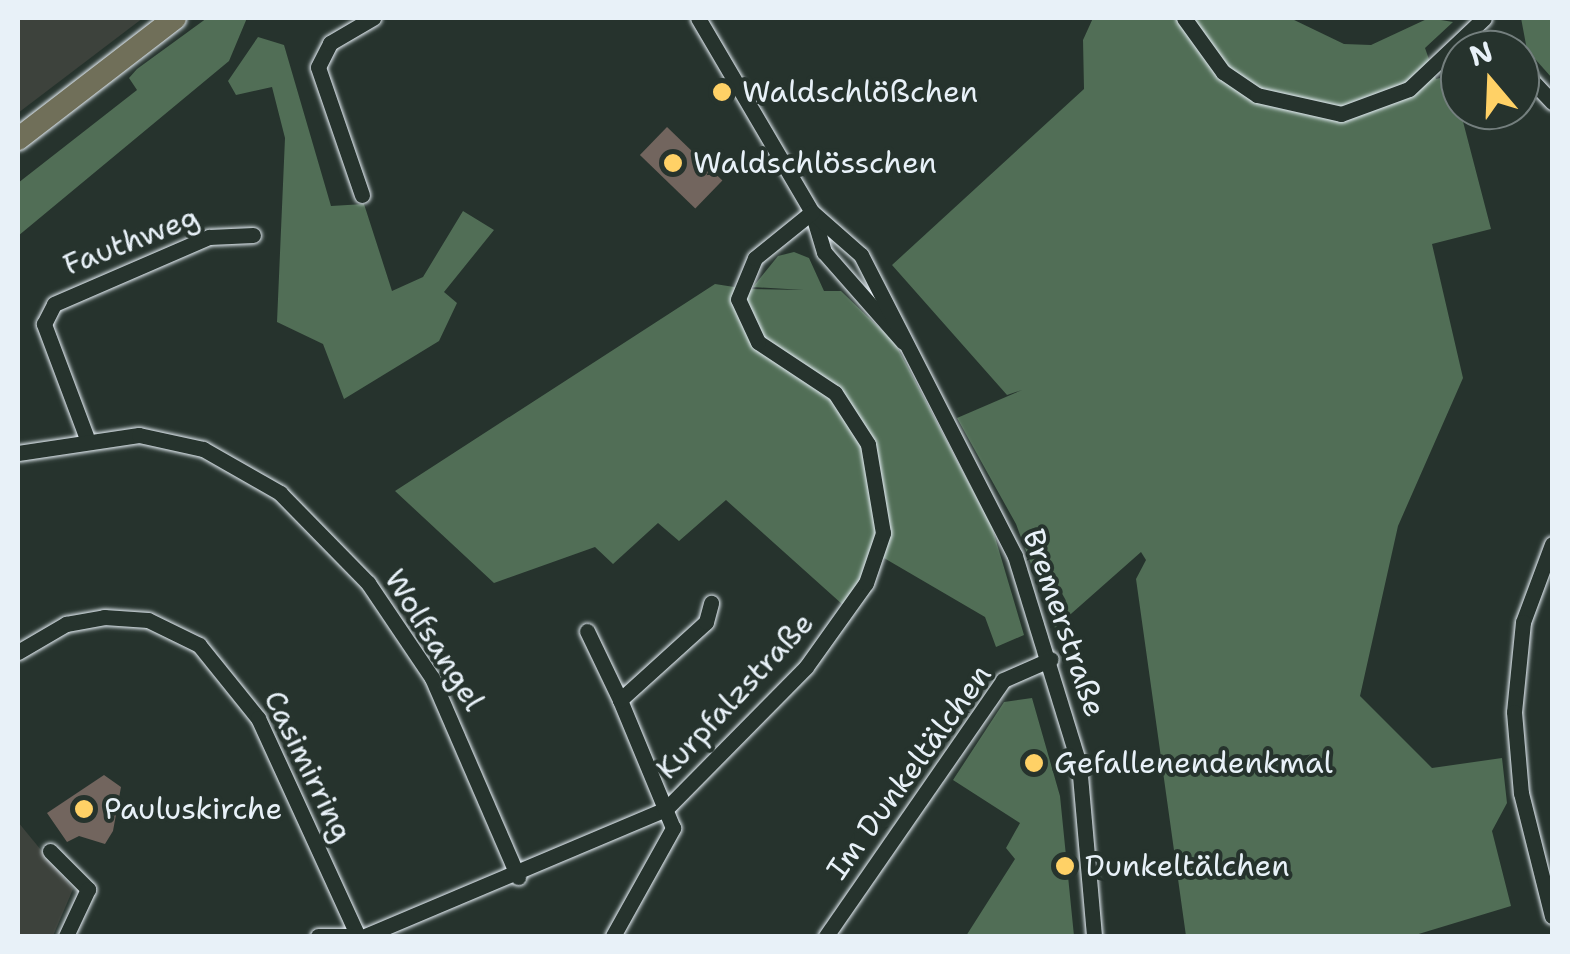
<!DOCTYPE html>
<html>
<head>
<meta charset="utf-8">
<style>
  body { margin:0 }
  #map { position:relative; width:1570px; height:954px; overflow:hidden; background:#26332d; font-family:"Shantell Sans",sans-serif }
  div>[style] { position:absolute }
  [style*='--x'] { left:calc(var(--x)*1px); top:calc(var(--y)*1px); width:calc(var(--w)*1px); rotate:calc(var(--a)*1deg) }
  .built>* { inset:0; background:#3d423c }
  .green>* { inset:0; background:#516e56 }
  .building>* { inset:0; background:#72655e; transform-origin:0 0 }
  .roads { filter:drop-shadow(0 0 2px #e8f1f8) drop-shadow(0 0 2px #e8f1f8) }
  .street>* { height:15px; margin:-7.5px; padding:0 7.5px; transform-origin:7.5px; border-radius:7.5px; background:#26332d }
  .primary>* { height:22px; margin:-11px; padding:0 11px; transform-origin:11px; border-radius:11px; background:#706f59 }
  .dots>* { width:28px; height:28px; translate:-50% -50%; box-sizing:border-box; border:5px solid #26332d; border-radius:50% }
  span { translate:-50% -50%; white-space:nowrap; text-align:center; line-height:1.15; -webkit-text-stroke:8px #26332d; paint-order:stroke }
  .poi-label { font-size:30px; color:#e8f1f8 }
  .left { translate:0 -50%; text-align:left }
  .street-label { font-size:30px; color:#e8f1f8 }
  .frame { position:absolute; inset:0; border:20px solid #e8f1f8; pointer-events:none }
  .north { position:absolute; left:1440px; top:30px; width:100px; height:100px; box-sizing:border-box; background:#26332d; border:2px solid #747f7e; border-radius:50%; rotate:341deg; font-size:28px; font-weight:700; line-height:40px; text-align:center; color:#e8f1f8 }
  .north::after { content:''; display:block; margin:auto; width:35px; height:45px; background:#ffd166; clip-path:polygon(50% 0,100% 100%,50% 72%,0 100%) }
</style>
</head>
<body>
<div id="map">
  <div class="built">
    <i style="clip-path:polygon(18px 18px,143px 18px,18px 113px)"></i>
    <i style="clip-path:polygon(18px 822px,73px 889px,53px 936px,18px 936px)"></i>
  </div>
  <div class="green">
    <i style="clip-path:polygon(207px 18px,247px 18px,229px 61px,18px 236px,18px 183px,137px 90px,129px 78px,137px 69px)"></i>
    <i style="clip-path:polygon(1093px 18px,1290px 18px,1344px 44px,1371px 45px,1429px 18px,1453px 22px,1425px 48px,1436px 79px,1460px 73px,1460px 110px,1491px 229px,1432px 244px,1463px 378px,1398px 526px,1360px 696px,1432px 768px,1502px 758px,1507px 803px,1492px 831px,1511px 906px,1412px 936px,1186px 936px,1136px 579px,1146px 560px,1141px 552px,1055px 628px,1016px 524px,957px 418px,1022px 390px,1007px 395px,892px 265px,1084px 89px,1083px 40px)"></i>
    <i style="clip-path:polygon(1521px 18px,1552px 18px,1552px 78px,1527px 50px)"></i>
    <i style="clip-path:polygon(258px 37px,284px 45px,331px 206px,364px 204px,392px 291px,423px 277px,463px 211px,494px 230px,444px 292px,457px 303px,439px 341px,344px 399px,323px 344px,277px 322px,285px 138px,272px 87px,236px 95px,228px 81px)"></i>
    <i style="clip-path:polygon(794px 252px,809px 258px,824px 291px,841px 291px,895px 343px,992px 527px,1024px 635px,996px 647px,985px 617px,884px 558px,852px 613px,726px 500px,679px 541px,658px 523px,613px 564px,595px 547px,494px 583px,395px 491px,715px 284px,747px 289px,804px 290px,753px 287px,778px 256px)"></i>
    <i style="clip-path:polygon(1032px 698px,1060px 796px,1074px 936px,966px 936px,1015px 859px,1006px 848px,1020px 823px,953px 780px,1004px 702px)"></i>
  </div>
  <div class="building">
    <i style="left:667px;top:127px;width:77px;height:39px;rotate:44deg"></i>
    <i style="clip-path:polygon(104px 775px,121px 787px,113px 831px,105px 844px,79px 836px,67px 842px,47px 813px)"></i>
  </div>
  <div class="roads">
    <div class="street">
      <i style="--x:698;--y:18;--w:225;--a:59.6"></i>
      <i style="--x:812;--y:212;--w:42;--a:73.3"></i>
      <i style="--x:824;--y:252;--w:120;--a:48.7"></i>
      <i style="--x:1184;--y:18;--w:67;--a:54.2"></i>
      <i style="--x:1223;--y:72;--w:41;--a:34.1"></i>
      <i style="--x:1257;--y:95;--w:86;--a:12.7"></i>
      <i style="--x:1341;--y:114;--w:72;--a:-20.2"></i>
      <i style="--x:1409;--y:89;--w:103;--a:-43.4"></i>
      <i style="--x:1520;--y:68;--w:47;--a:46.7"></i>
      <i style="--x:362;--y:195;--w:135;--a:-109"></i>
      <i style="--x:318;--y:67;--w:27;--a:-63"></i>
      <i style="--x:330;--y:43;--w:50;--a:-30.2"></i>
      <i style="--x:812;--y:212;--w:65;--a:41.3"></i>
      <i style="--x:861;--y:255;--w:338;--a:62.9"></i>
      <i style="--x:1015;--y:556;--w:218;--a:72.9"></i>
      <i style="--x:1079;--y:764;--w:173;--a:85"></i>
      <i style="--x:86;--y:436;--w:120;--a:-110.6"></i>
      <i style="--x:44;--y:324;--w:22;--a:-63"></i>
      <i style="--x:54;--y:304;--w:169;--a:-23.4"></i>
      <i style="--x:209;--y:237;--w:44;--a:-2.6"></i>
      <i style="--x:18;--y:453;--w:122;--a:-8.5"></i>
      <i style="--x:139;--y:435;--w:66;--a:12.3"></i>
      <i style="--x:203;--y:449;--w:89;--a:29.7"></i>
      <i style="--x:280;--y:493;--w:126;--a:45.6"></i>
      <i style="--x:368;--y:583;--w:115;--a:56"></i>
      <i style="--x:432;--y:678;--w:217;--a:66.6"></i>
      <i style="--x:1552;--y:544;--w:83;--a:110.4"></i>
      <i style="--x:1523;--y:622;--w:90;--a:95.7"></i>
      <i style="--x:1514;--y:712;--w:81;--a:85.1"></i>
      <i style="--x:1521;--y:793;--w:127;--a:75.9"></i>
      <i style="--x:587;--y:631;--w:76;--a:64.4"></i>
      <i style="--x:18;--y:652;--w:56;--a:-30.3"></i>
      <i style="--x:66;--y:624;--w:39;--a:-10"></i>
      <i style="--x:104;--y:617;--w:44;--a:3.9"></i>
      <i style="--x:148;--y:620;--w:57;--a:26.1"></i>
      <i style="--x:199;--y:645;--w:94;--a:51.1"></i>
      <i style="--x:258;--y:718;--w:240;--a:65.4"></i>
      <i style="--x:50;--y:851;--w:54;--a:45"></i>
      <i style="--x:88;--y:889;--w:52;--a:115.1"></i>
      <i style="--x:318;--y:936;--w:32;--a:0"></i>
      <i style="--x:365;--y:936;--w:327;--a:-22.9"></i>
      <i style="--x:666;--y:809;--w:199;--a:-45.4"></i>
      <i style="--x:806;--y:667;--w:103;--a:-54.5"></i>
      <i style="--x:866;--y:583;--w:53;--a:-71.2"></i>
      <i style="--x:883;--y:533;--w:90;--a:-99.6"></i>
      <i style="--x:868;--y:444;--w:61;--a:-122.9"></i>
      <i style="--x:835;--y:393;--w:92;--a:-146.5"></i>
      <i style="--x:758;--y:342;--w:47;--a:-114.9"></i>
      <i style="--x:738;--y:299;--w:44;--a:-67.5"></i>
      <i style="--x:755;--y:258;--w:73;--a:-38.9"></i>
      <i style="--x:613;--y:936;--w:124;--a:-60.9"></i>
      <i style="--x:673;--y:828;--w:139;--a:-112.5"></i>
      <i style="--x:620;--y:700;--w:116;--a:-42.2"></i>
      <i style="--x:706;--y:622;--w:20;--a:-75"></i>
      <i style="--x:826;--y:936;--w:311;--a:-55.3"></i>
      <i style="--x:1003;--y:680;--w:52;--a:-23.6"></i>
    </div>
    <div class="primary">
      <i style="--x:18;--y:139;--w:198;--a:-37.6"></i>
    </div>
  </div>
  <div class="dots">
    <i style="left:722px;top:92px;background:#ffd166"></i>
    <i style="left:673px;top:163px;background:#ffd166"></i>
    <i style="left:1034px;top:763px;background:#ffd166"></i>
    <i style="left:84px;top:809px;background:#ffd166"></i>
    <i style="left:1065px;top:866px;background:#ffd166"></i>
  </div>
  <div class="poi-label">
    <span class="left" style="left:742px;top:92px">Waldschlößchen</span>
    <span class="left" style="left:693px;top:163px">Waldschlösschen</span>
    <span class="left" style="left:1054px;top:763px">Gefallenendenkmal</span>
    <span class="left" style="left:104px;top:809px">Pauluskirche</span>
    <span class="left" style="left:1085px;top:866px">Dunkeltälchen</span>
  </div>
  <div class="street-label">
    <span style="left:131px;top:241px;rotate:-21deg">Fauthweg</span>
    <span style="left:1064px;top:623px;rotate:71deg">Bremerstraße</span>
    <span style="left:434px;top:640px;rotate:58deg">Wolfsangel</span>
    <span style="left:735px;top:696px;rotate:-47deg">Kurpfalzstraße</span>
    <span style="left:308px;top:766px;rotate:64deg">Casimirring</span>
    <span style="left:909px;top:772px;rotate:-54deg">Im Dunkeltälchen</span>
  </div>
  <div class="frame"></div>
  <div class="north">N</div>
</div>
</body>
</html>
